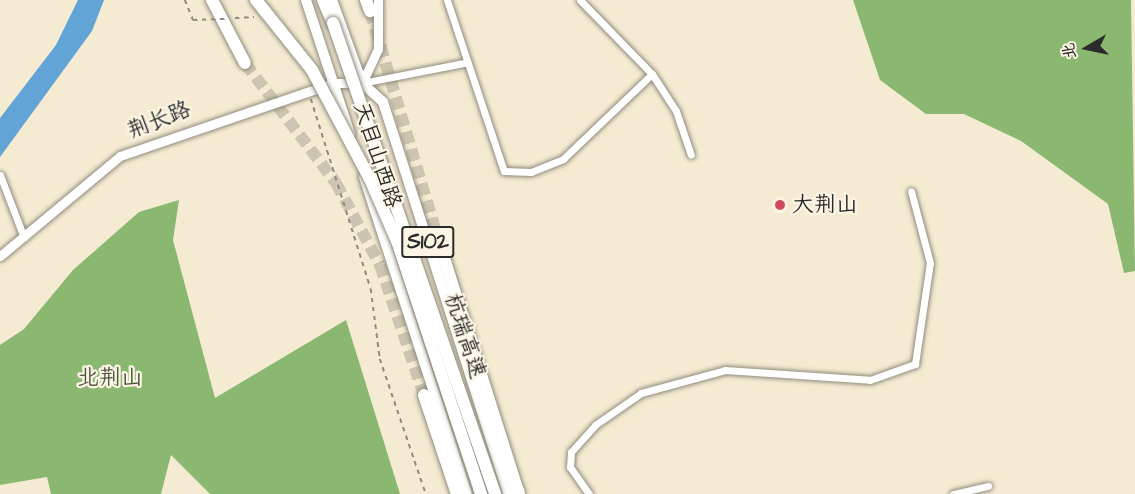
<!DOCTYPE html>
<html>
<head>
<meta charset="utf-8">
<style>
  body { margin:0 }
  #map { position:relative; width:1135px; height:494px; overflow:hidden; background:#f5ebd2; font-family:"Architects Daughter","LXGW WenKai TC",sans-serif }
  div>[style] { position:absolute }
  [style*='--x'] { left:calc(var(--x)*1px); top:calc(var(--y)*1px); width:calc(var(--w)*1px); rotate:calc(var(--a)*1deg) }
  .forest>* { inset:0; background:#8ab871 }
  .water>* { inset:0; background:#61a4d5 }
  .trunk-tunnel>* { height:12px; margin-top:-6px; transform-origin:0; background:repeating-linear-gradient(90deg,#cdc5b1 0 12px,transparent 0 18px) }
  .path>* { height:1.5px; margin-top:-0.75px; transform-origin:0; background:repeating-linear-gradient(90deg,#908b7e 0 4.5px,transparent 0 9px) }
  .roads { filter:drop-shadow(0 0 2px #908b7e) drop-shadow(0 0 2px #908b7e) }
  .minor>* { height:7px; margin:-3.5px; padding:0 3.5px; transform-origin:3.5px; border-radius:3.5px; background:#fff }
  .secondary>* { height:9px; margin:-4.5px; padding:0 4.5px; transform-origin:4.5px; border-radius:4.5px; background:#fff }
  .primary>* { height:10px; margin:-5px; padding:0 5px; transform-origin:5px; border-radius:5px; background:#fff }
  .trunk>* { height:12px; margin:-6px; padding:0 6px; transform-origin:6px; border-radius:6px; background:#fff }
  .motorway>* { height:12px; margin:-6px; padding:0 6px; transform-origin:6px; border-radius:6px; background:#fff }
  .path-bridge>* { height:1.5px; margin-top:-0.75px; transform-origin:0; background:repeating-linear-gradient(90deg,#908b7e 0 4.5px,transparent 0 9px) }
  .bridges { filter:drop-shadow(0 0 2px #908b7e) drop-shadow(0 0 2px #908b7e) }
  .motorway-bridge>* { height:12px; margin:-6px; padding:0 6px; transform-origin:6px; border-radius:6px; background:#fff }
  .dots>* { width:16px; height:16px; translate:-50% -50%; box-sizing:border-box; border:3px solid #fcf5e5; border-radius:50% }
  span { translate:-50% -50%; white-space:nowrap; text-align:center; line-height:1.15; -webkit-text-stroke:4.5px #fcf5e5; paint-order:stroke }
  .shield-label span { padding:2px 4px; background:#fcf5e5; border:2px solid; border-radius:4px; -webkit-text-stroke-width:0 }
  .shield-label { font-size:21px; color:#2b2b2b; font-weight:700 }
  .street-label { font-size:22px; color:#2b2b2b }
  .poi-label { font-size:22px; color:#2b2b2b }
  .left { translate:0 -50%; text-align:left }
  .park-label { font-size:22px; color:#4c5641 }
  .north { position:absolute; left:1057px; top:18px; width:60px; height:60px; -webkit-text-stroke:4px #fcf5e5; paint-order:stroke; rotate:261deg; font-size:16px; font-weight:700; line-height:24px; text-align:center; color:#2b2b2b }
  .north::after { content:''; display:block; margin:auto; width:21px; height:27px; background:#2b2b2b; clip-path:polygon(50% 0,100% 100%,50% 72%,0 100%) }
</style>
</head>
<body>
<div id="map">
  <div class="forest">
    <i style="clip-path:polygon(853px 0,1131px 0,1135px 271px,1124px 273px,1108px 204px,1021px 141px,964px 114px,926px 114px,880px 80px)"></i>
    <i style="clip-path:polygon(179px 200px,173px 240px,215px 398px,346px 320px,400px 494px,210px 494px,171px 455px,161px 494px,51px 494px,47px 477px,0 485px,0 345px,24px 329px,73px 270px,139px 212px)"></i>
  </div>
  <div class="water">
    <i style="clip-path:polygon(78px 0,104px 0,92px 31px,0 157px,0 118px,56px 45px)"></i>
  </div>
  <div class="trunk-tunnel">
    <i style="--x:370;--y:11;--w:238;--a:73.4"></i>
    <i style="--x:245;--y:63;--w:151;--a:52.8"></i>
    <i style="--x:336;--y:183;--w:93;--a:61.8"></i>
    <i style="--x:380;--y:265;--w:137;--a:71.3"></i>
  </div>
  <div class="path">
    <i style="--x:235;--y:18;--w:19;--a:-3"></i>
    <i style="--x:311;--y:99;--w:199;--a:72.5"></i>
    <i style="--x:371;--y:289;--w:71;--a:82.7"></i>
    <i style="--x:380;--y:359;--w:143;--a:71.2"></i>
  </div>
  <div class="roads">
    <div class="minor">
      <i style="--x:447;--y:0;--w:180;--a:71.6"></i>
      <i style="--x:504;--y:171;--w:27;--a:2"></i>
      <i style="--x:531;--y:172;--w:35;--a:-22"></i>
      <i style="--x:563;--y:159;--w:123;--a:-43.7"></i>
      <i style="--x:652;--y:74;--w:44;--a:57"></i>
      <i style="--x:676;--y:111;--w:46;--a:71.2"></i>
      <i style="--x:580;--y:0;--w:103;--a:45.8"></i>
      <i style="--x:362;--y:83;--w:104;--a:-11.1"></i>
      <i style="--x:0;--y:175;--w:67;--a:69.1"></i>
      <i style="--x:589;--y:494;--w:33;--a:-125"></i>
      <i style="--x:570;--y:467;--w:15;--a:-86"></i>
      <i style="--x:571;--y:452;--w:36;--a:-48"></i>
      <i style="--x:595;--y:425;--w:56;--a:-34.8"></i>
      <i style="--x:641;--y:393;--w:87;--a:-15.3"></i>
      <i style="--x:725;--y:370;--w:145;--a:3.9"></i>
      <i style="--x:870;--y:380;--w:48;--a:-19.6"></i>
      <i style="--x:915;--y:364;--w:102;--a:-81.6"></i>
      <i style="--x:930;--y:263;--w:74;--a:-104.8"></i>
      <i style="--x:953;--y:494;--w:36;--a:-13"></i>
    </div>
    <div class="secondary">
      <i style="--x:0;--y:256;--w:156;--a:-39.8"></i>
      <i style="--x:120;--y:156;--w:225;--a:-18.9"></i>
      <i style="--x:333;--y:83;--w:29;--a:0"></i>
      <i style="--x:362;--y:83;--w:38;--a:-65"></i>
      <i style="--x:378;--y:49;--w:49;--a:-90"></i>
    </div>
    <div class="primary">
      <i style="--x:306;--y:0;--w:141;--a:71.8"></i>
      <i style="--x:332;--y:0;--w:88;--a:70.1"></i>
      <i style="--x:362;--y:83;--w:28;--a:42"></i>
      <i style="--x:383;--y:102;--w:411;--a:72.3"></i>
      <i style="--x:364;--y:177;--w:333;--a:72"></i>
    </div>
    <div class="trunk">
      <i style="--x:212;--y:0;--w:71;--a:62.4"></i>
      <i style="--x:366;--y:0;--w:12;--a:70"></i>
      <i style="--x:438;--y:239;--w:268;--a:72.4"></i>
      <i style="--x:424;--y:395;--w:104;--a:71.6"></i>
    </div>
    <div class="motorway">
      <i style="--x:323;--y:0;--w:25;--a:67"></i>
      <i style="--x:518;--y:490;--w:4;--a:76"></i>
    </div>
  </div>
  <div class="path-bridge">
    <i style="--x:185;--y:0;--w:22;--a:68"></i>
    <i style="--x:193;--y:20;--w:34;--a:-2"></i>
  </div>
  <div class="bridges">
    <div class="motorway-bridge">
      <i style="--x:256;--y:0;--w:90;--a:51.3"></i>
      <i style="--x:312;--y:70;--w:123;--a:62"></i>
      <i style="--x:370;--y:179;--w:68;--a:66.5"></i>
      <i style="--x:397;--y:241;--w:267;--a:71.6"></i>
      <i style="--x:333;--y:23;--w:498;--a:71"></i>
    </div>
  </div>
  <div class="dots">
    <i style="left:780px;top:205px;background:#d1495b"></i>
  </div>
  <div class="shield-label">
    <span style="left:428px;top:242px">S102</span>
  </div>
  <div class="street-label">
    <span style="left:159px;top:120px;rotate:-21deg">荆长路</span>
    <span style="left:377px;top:155px;rotate:72deg">天目山西路</span>
    <span style="left:465px;top:336px;rotate:72deg">杭瑞高速</span>
  </div>
  <div class="poi-label">
    <span class="left" style="left:792px;top:205px">大荆山</span>
  </div>
  <div class="park-label">
    <span style="left:110px;top:378px">北荆山</span>
  </div>
  <div class="north">北</div>
</div>
</body>
</html>
